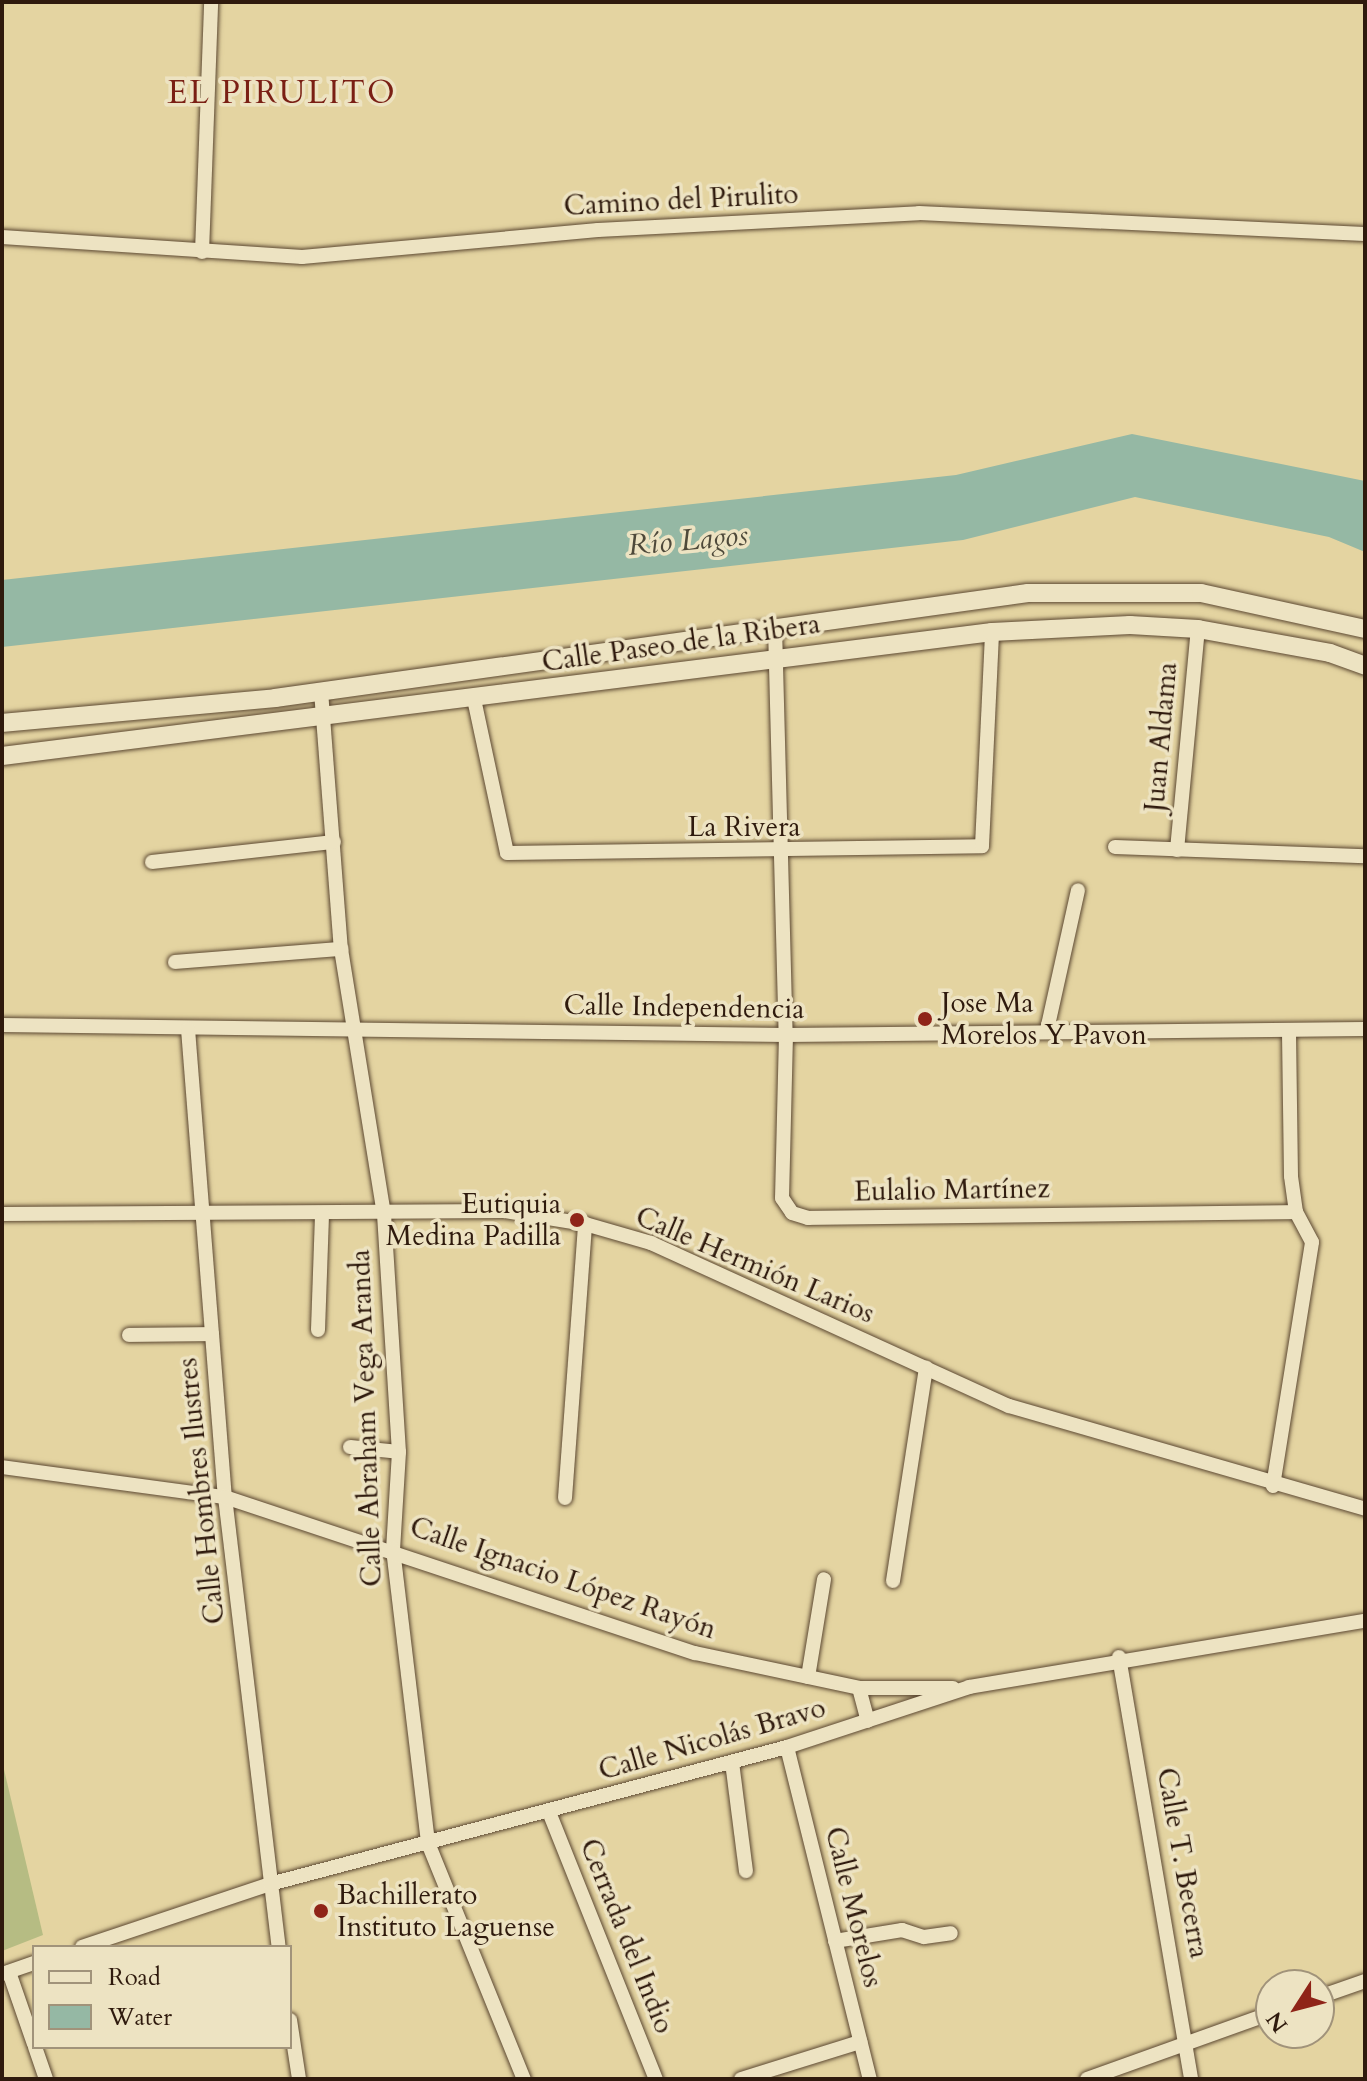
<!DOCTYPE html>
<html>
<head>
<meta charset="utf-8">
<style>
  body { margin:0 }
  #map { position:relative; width:1367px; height:2081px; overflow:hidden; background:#e4d4a1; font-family:Cardo,serif }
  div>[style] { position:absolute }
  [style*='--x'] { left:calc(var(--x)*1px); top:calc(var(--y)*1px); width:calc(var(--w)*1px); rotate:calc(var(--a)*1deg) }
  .green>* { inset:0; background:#b6bc83 }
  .water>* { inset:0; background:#95b8a4 }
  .roads { filter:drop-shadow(0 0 2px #5c4832) drop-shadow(0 0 2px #5c4832) }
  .minor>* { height:14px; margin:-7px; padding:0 7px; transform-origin:7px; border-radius:7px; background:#ede3c2 }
  .tertiary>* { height:18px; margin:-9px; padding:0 9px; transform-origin:9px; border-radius:9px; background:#ede3c2 }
  .dots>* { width:22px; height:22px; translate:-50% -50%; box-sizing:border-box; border:4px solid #ede3c2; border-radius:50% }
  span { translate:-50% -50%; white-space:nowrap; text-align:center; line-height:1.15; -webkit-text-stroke:7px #ede3c2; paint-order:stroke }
  .street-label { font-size:28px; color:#2f1a0d }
  .poi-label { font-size:28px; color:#2f1a0d }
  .left { translate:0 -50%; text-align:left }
  .right { translate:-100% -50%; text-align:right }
  .water-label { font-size:30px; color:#4e493a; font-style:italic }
  .quarter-label { font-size:32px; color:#7a1f14; letter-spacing:2px }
  .frame { position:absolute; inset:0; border:4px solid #2f1a0d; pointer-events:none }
  .legend { position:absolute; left:32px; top:1945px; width:260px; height:104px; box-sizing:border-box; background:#ede3c2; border:2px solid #a1937a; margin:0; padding:10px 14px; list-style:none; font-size:24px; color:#2f1a0d }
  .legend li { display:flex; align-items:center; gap:16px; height:40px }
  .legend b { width:40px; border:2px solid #a1937a }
  .north { position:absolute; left:1255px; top:1969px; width:80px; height:80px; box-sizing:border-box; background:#ede3c2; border:2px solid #a1937a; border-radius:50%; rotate:234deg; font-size:22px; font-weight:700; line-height:32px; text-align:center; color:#2f1a0d }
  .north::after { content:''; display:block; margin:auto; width:28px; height:36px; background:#8f2418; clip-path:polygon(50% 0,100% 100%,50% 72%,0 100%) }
</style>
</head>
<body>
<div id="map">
  <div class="green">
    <i style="clip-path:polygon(2px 1761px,43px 1935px,2px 1951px)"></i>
  </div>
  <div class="water">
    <i style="clip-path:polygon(1132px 434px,1365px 481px,1365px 552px,1329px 537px,1135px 497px,963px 540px,2px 647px,2px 580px,956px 475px)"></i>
  </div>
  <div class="roads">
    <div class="minor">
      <i style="--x:2;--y:237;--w:301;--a:3.8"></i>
      <i style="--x:302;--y:257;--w:297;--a:-5.2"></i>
      <i style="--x:598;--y:230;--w:321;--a:-3"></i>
      <i style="--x:919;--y:213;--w:446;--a:2.7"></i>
      <i style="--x:202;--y:252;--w:250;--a:-87.9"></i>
      <i style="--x:775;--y:627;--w:408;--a:88.5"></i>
      <i style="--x:786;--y:1035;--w:163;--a:91.4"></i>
      <i style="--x:782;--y:1198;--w:18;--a:56"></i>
      <i style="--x:792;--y:1213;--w:17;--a:17"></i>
      <i style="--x:808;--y:1218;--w:488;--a:-0.7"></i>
      <i style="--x:321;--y:691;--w:259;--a:85.6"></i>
      <i style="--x:341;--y:949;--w:268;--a:80.8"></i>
      <i style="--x:384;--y:1214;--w:238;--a:86.4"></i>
      <i style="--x:399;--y:1452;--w:97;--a:93.5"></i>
      <i style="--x:393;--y:1549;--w:296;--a:83.2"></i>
      <i style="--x:428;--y:1843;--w:255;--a:67.9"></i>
      <i style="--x:474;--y:699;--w:157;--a:77.9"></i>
      <i style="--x:507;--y:853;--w:475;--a:-0.8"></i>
      <i style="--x:982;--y:846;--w:214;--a:-87.3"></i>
      <i style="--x:1115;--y:847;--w:250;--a:2.1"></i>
      <i style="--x:1177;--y:850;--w:222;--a:-84.6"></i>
      <i style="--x:152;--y:862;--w:183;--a:-6.3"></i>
      <i style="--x:175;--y:962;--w:167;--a:-4.5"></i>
      <i style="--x:2;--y:1025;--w:784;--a:0.73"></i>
      <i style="--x:786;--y:1035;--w:579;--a:-0.59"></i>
      <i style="--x:188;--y:1029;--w:469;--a:85.5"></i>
      <i style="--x:225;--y:1497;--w:453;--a:83.2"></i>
      <i style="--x:1047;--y:1030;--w:143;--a:-77.5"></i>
      <i style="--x:2;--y:1214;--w:502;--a:-0.34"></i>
      <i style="--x:504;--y:1211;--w:82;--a:9.1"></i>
      <i style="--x:585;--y:1224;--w:69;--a:16.1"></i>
      <i style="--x:651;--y:1243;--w:393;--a:24.5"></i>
      <i style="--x:1009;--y:1406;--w:371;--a:16.1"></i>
      <i style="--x:318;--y:1330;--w:116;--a:-88"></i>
      <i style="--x:129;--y:1335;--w:83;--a:-0.7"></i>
      <i style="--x:350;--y:1447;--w:49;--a:5.8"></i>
      <i style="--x:2;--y:1467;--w:225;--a:7.7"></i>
      <i style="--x:225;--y:1497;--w:495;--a:18.4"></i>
      <i style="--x:695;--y:1653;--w:168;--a:12"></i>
      <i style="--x:859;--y:1688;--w:94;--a:0"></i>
      <i style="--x:1273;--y:1486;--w:247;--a:-80.9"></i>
      <i style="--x:1312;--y:1242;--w:34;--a:-118"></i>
      <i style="--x:1296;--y:1212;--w:36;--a:-98"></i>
      <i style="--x:1291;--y:1176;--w:146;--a:-90.8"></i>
      <i style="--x:565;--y:1498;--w:275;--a:-85.8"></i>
      <i style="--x:893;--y:1581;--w:216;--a:-81.2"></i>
      <i style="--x:1119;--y:1657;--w:428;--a:80.3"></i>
      <i style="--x:808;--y:1677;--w:99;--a:-80.7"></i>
      <i style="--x:859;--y:1688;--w:34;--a:75"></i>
      <i style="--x:787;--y:1747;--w:342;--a:76"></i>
      <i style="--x:732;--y:1762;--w:110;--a:82.7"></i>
      <i style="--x:549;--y:1812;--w:288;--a:68.2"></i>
      <i style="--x:835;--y:1941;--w:68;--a:-9.3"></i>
      <i style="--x:902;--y:1930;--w:23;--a:18"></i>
      <i style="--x:924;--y:1937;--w:27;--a:-8"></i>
      <i style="--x:82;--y:1947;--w:198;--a:-18.5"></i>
      <i style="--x:270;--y:1884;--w:535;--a:-14.84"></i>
      <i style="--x:787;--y:1747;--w:192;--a:-18.2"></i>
      <i style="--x:969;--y:1687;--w:401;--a:-9.5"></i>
      <i style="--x:9;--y:1972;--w:76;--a:70.9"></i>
      <i style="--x:2;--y:1974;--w:34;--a:-19"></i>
      <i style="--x:1319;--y:1997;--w:49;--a:-19.2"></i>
      <i style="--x:290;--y:2020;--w:60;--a:81.3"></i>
      <i style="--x:35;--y:2047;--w:34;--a:71"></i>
      <i style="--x:741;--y:2079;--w:125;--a:-17.3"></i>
      <i style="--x:1087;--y:2079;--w:195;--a:-19.7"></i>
    </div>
    <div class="tertiary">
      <i style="--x:2;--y:723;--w:274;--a:-5.2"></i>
      <i style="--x:275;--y:698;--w:760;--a:-7.94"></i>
      <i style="--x:1028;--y:593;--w:173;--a:0"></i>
      <i style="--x:1201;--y:593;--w:168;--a:12.4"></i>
      <i style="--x:2;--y:756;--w:998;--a:-7.14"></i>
      <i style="--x:992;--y:632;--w:138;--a:-2.9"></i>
      <i style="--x:1130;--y:625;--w:68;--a:3.4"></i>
      <i style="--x:1198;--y:629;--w:134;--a:10.3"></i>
      <i style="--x:1330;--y:653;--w:37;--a:20"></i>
    </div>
  </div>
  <div class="dots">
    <i style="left:925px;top:1019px;background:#8f2418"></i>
    <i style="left:577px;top:1220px;background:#8f2418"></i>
    <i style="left:321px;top:1911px;background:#8f2418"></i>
  </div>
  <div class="street-label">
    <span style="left:681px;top:200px;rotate:-3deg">Camino del Pirulito</span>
    <span style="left:681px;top:643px;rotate:-8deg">Calle Paseo de la Ribera</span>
    <span style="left:1161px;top:737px;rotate:-85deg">Juan Aldama</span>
    <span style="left:744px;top:827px">La Rivera</span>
    <span style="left:684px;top:1007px;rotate:1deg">Calle Independencia</span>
    <span style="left:952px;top:1190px;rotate:-1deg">Eulalio Martínez</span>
    <span style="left:755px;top:1265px;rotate:23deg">Calle Hermión Larios</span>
    <span style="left:366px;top:1418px;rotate:-92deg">Calle Abraham Vega Aranda</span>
    <span style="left:201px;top:1491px;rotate:-96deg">Calle Hombres Ilustres</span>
    <span style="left:563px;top:1578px;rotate:19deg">Calle Ignacio López Rayón</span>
    <span style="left:712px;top:1739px;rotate:-16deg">Calle Nicolás Bravo</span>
    <span style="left:1183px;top:1863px;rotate:80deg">Calle T. Becerra</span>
    <span style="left:854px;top:1907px;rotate:76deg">Calle Morelos</span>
    <span style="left:627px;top:1936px;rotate:68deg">Cerrada del Indio</span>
  </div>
  <div class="poi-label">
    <span class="left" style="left:941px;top:1019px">Jose Ma<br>Morelos Y Pavon</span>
    <span class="right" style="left:561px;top:1220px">Eutiquia<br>Medina Padilla</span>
    <span class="left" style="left:337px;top:1911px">Bachillerato<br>Instituto Laguense</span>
  </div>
  <div class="water-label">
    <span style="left:688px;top:541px;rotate:-5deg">Río Lagos</span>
  </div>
  <div class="quarter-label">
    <span style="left:282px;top:93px">EL PIRULITO</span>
  </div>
  <div class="frame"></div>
  <ul class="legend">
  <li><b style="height:10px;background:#ede3c2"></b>Road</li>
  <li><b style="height:22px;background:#95b8a4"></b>Water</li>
  </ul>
  <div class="north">N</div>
</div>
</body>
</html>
